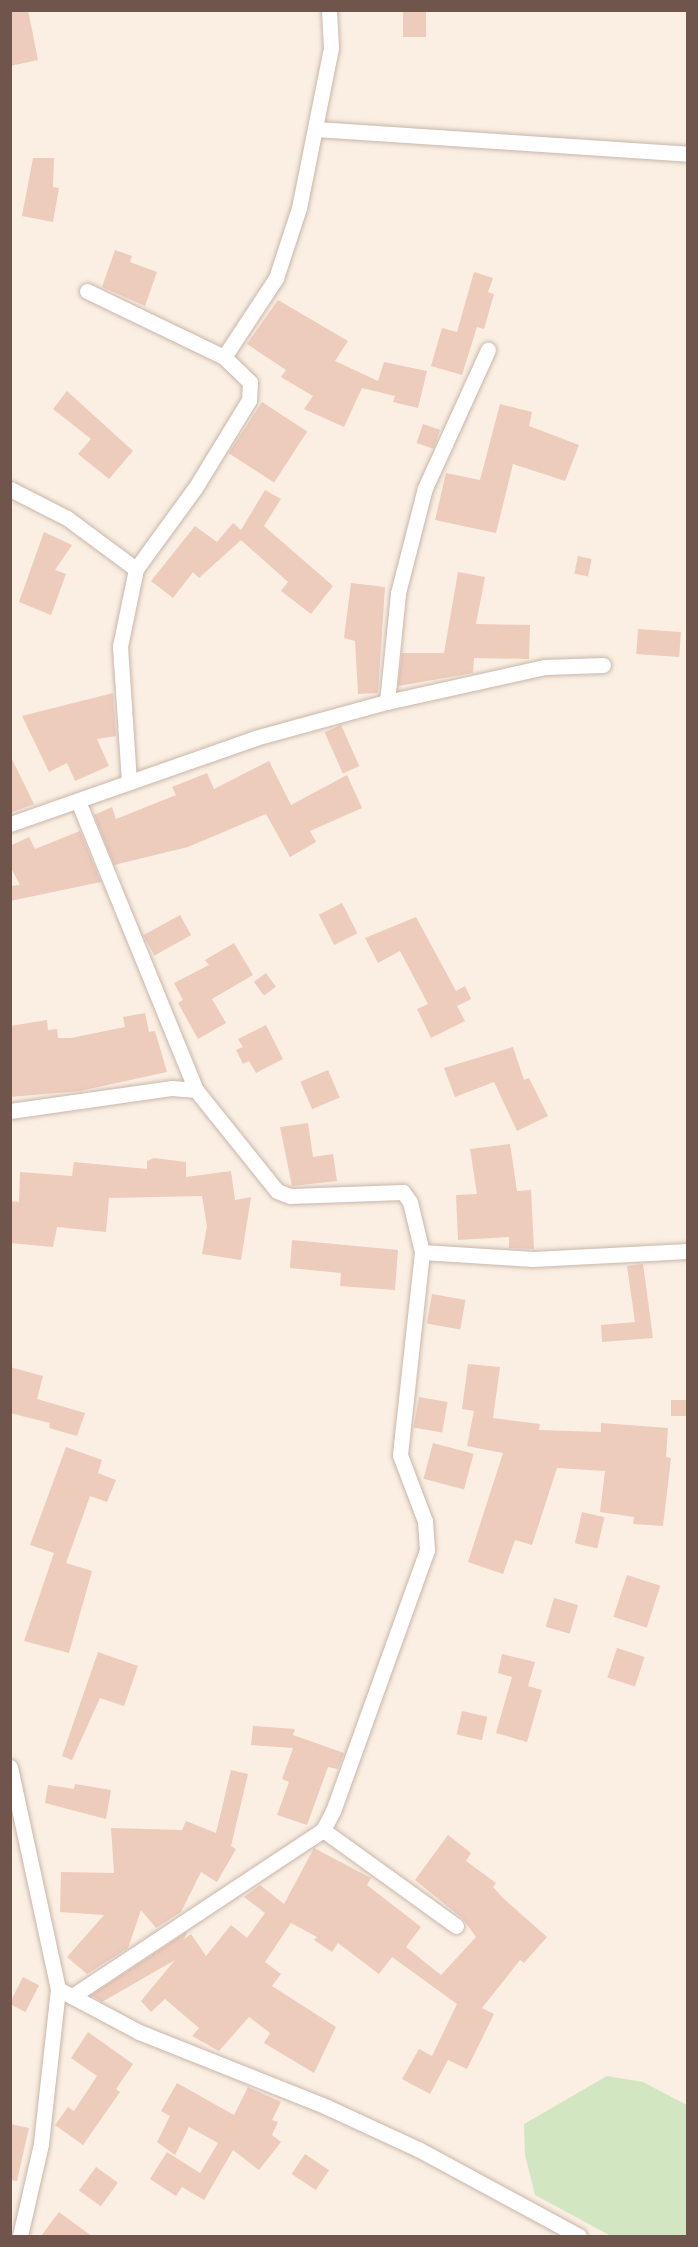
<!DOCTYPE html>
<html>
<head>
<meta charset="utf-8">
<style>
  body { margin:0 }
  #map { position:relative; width:698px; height:2247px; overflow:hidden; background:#faefe2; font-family:"Exo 2",sans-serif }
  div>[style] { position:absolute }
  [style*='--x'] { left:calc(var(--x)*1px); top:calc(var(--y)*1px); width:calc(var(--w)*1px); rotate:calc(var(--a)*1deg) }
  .green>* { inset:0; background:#d3e6c2 }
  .building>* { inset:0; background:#edccbc; transform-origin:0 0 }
  .roads { filter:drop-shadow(0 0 2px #c9b6aa) drop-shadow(0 0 2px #c9b6aa) }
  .minor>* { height:15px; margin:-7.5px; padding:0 7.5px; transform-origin:7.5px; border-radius:7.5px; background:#fff }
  span { translate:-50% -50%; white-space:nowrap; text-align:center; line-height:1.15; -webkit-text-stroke:6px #fdf3e8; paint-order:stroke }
  .frame { position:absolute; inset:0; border:12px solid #6f554b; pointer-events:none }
</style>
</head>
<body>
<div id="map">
  <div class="green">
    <i style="clip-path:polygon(607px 2076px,643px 2082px,687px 2105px,687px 2236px,611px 2236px,535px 2195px,525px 2155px,524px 2124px)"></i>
  </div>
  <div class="building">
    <i style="clip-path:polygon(10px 10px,28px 10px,38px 60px,10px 66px)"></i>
    <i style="left:403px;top:10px;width:23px;height:27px"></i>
    <i style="clip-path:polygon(33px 158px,54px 158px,53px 187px,59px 188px,53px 222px,22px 216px)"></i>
    <i style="clip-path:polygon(115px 250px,132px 256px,130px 262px,157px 272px,145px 306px,102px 287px)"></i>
    <i style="clip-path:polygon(474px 272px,493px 278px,488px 292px,494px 294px,484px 329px,477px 327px,462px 375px,431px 366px,442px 328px,457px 332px)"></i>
    <i style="clip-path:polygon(278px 300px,348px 341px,335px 361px,378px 381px,384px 362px,427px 371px,418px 408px,393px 402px,395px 396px,362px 388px,344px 427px,304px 409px,313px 396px,281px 377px,286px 370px,247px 344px)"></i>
    <i style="clip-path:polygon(67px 391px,133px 451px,109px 479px,78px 454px,91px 439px,53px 409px)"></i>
    <i style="left:262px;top:402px;width:54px;height:61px;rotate:33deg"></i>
    <i style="clip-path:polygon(500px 404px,532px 412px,529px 426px,579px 445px,565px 481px,513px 464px,496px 533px,435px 520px,446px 473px,480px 480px)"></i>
    <i style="left:423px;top:424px;width:18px;height:20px;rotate:19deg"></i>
    <i style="clip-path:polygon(265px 490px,281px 499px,264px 526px,333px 586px,311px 614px,281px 591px,288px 582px,241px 540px,199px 578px,193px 572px,173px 598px,151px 581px,195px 526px,217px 542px,233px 523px,241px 530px)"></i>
    <i style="clip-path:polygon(44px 532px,72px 545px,55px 570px,66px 574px,51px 615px,19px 602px)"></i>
    <i style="left:578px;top:556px;width:14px;height:18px;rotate:12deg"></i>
    <i style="clip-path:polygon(458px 572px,485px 577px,476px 624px,530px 625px,529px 659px,474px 658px,473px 673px,398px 686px,402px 653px,444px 653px)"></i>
    <i style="clip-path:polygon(351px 583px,385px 587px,378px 693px,358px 694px,355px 641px,344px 638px)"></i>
    <i style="left:638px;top:629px;width:43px;height:25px;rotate:4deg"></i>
    <i style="clip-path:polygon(113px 693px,116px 736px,97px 739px,109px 766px,75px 781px,67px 763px,49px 772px,22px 716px)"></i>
    <i style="left:341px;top:725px;width:45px;height:18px;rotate:66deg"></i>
    <i style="clip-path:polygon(10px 755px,34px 804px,10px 813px)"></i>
    <i style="clip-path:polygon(269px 761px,291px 805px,347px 775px,362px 808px,310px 831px,316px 842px,290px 857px,266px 814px,188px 847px,114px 865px,94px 815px,112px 807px,116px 819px,176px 795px,172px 787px,207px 773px,214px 789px)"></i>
    <i style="clip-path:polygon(80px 831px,101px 882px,10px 901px,10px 886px,20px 885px,10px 866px,10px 846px,29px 837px,35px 849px)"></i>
    <i style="left:342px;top:903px;width:34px;height:26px;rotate:63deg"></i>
    <i style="left:180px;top:915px;width:23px;height:42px;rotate:61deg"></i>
    <i style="clip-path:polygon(416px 917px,456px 991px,465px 986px,471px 999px,457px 1006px,465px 1021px,431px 1038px,417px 1009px,428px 1004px,400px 951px,378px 963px,365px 938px)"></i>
    <i style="clip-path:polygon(234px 943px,253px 975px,212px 999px,226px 1023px,198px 1039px,178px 1003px,183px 1000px,174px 983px,209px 965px,205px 960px)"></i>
    <i style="left:266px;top:973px;width:17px;height:15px;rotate:54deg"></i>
    <i style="clip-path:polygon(145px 1013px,149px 1032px,155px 1031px,167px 1072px,80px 1091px,10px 1097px,10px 1026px,47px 1020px,48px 1030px,57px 1029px,58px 1038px,71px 1038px,125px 1027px,123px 1017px)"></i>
    <i style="clip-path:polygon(266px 1025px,283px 1059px,256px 1073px,249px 1061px,243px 1064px,236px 1050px,243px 1047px,238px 1039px)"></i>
    <i style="clip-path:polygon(513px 1047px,524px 1080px,529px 1078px,548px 1116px,517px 1131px,494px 1082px,455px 1097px,444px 1068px)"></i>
    <i style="left:328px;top:1070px;width:30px;height:30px;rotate:67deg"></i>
    <i style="clip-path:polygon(308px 1123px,313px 1157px,333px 1154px,337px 1181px,292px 1186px,280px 1127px)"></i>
    <i style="clip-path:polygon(510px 1144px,517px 1191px,531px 1190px,534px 1249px,509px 1248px,509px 1237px,458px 1240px,456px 1195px,477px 1194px,470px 1149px)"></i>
    <i style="clip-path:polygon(154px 1158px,186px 1162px,186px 1177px,231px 1171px,235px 1200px,251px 1197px,241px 1260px,202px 1254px,207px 1226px,202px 1196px,109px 1198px,106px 1232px,57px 1227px,53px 1247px,10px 1243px,10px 1201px,19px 1202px,20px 1172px,72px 1176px,74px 1162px,147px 1169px,147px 1161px)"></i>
    <i style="clip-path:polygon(292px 1240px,398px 1250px,395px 1290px,340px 1286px,341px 1273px,290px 1268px)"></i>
    <i style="clip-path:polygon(643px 1264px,653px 1338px,602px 1342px,601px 1325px,635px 1322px,627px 1266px)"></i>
    <i style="left:432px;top:1294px;width:34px;height:30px;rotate:10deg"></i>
    <i style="clip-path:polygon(468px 1364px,500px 1367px,493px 1418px,540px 1424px,539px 1430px,601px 1432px,601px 1423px,668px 1428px,666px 1457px,671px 1458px,663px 1526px,633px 1524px,634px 1517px,600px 1512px,605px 1471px,557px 1468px,532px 1545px,515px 1540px,503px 1574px,468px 1562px,503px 1453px,467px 1446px,474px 1411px,462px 1409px)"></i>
    <i style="clip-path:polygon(10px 1367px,43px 1376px,37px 1399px,85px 1413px,77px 1436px,49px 1428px,50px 1423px,10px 1413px)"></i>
    <i style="left:419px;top:1397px;width:29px;height:31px;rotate:10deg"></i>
    <i style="left:671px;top:1400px;width:16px;height:16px"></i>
    <i style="left:433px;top:1443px;width:42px;height:37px;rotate:15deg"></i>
    <i style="clip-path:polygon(66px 1447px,102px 1460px,98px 1473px,116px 1480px,107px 1502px,90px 1496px,66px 1563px,92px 1571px,69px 1653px,24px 1641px,54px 1553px,30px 1545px)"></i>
    <i style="left:582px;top:1512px;width:23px;height:32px;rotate:13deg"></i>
    <i style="left:627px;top:1575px;width:35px;height:44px;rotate:18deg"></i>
    <i style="left:554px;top:1598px;width:25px;height:30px;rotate:16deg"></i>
    <i style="left:617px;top:1648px;width:29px;height:31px;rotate:18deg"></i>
    <i style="clip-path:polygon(98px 1652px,138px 1666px,124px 1706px,100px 1698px,72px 1760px,62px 1756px)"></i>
    <i style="clip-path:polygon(502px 1654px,535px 1662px,528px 1686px,542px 1690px,527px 1742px,496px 1733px,512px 1677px,498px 1673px)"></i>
    <i style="left:462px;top:1711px;width:26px;height:24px;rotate:13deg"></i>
    <i style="clip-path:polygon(253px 1726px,295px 1729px,293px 1735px,344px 1753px,338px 1769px,328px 1767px,307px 1825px,277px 1815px,289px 1782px,282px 1779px,293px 1748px,251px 1745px)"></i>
    <i style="clip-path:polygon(231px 1770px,248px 1774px,231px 1846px,236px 1849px,217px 1882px,201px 1872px,181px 1912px,156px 1928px,141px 1910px,128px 1948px,87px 1974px,67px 1957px,104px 1915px,60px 1912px,61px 1872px,114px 1873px,111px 1828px,182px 1830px,186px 1821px,216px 1833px)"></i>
    <i style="clip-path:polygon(75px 1784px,111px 1790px,106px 1819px,45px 1803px,48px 1785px,74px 1789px)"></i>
    <i style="clip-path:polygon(448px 1835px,471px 1853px,466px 1861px,496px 1883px,493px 1887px,504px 1899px,547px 1937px,524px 1963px,520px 1960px,482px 2008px,494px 2014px,467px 2069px,448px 2060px,430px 2094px,402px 2079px,419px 2049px,432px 2056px,457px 2004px,392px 1957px,379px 1974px,338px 1943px,332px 1952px,314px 1940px,317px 1937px,291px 1923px,265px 1962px,281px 1974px,272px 1986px,336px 2027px,314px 2073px,264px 2043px,270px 2033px,249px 2017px,219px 2051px,192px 2036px,199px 2028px,165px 1999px,151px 2012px,141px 2001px,175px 1960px,102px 2002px,91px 1995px,188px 1931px,184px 1939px,191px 1934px,206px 1956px,231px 1925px,247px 1938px,265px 1913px,244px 1897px,260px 1885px,284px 1904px,314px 1848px,371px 1878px,367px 1885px,421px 1927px,406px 1947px,441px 1975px,476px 1937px,462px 1918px,415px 1880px)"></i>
    <i style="left:23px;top:1977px;width:18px;height:30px;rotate:27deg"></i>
    <i style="clip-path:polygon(88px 2032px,133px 2064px,116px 2089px,120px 2092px,83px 2145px,55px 2125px,68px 2107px,74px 2111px,97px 2076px,71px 2058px)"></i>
    <i style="clip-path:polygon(177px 2083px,234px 2115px,248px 2087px,281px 2102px,272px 2120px,278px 2122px,272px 2135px,281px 2142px,259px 2170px,233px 2150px,204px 2200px,182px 2187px,176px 2196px,150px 2179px,167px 2152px,200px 2173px,218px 2143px,189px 2127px,175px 2155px,157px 2142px,170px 2116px,161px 2111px)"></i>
    <i style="clip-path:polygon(10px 2124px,29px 2128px,17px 2181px,10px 2180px)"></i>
    <i style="left:305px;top:2154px;width:29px;height:24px;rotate:34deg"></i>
    <i style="left:96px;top:2167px;width:27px;height:29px;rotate:36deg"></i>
    <i style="clip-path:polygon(59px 2212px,71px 2221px,92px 2236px,41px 2236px)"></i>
  </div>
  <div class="roads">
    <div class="minor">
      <i style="--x:316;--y:129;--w:373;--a:3.8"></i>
      <i style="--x:87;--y:291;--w:152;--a:25.7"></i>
      <i style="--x:224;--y:357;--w:36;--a:44"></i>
      <i style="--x:250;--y:382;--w:18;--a:93"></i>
      <i style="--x:249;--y:400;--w:103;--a:121.5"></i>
      <i style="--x:195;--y:488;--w:100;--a:126.1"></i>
      <i style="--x:224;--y:357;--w:95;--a:-56.6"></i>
      <i style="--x:276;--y:278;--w:74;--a:-71.8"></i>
      <i style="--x:299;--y:208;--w:163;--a:-78.7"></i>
      <i style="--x:331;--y:48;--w:38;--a:-93"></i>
      <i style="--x:10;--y:489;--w:64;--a:27"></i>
      <i style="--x:67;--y:518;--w:86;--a:36.5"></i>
      <i style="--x:136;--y:569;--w:79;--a:101.7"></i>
      <i style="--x:120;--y:646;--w:135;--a:86.2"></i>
      <i style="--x:387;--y:702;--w:110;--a:-84.2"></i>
      <i style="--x:398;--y:593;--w:108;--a:-75.6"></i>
      <i style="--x:425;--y:488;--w:152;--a:-65.5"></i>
      <i style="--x:78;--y:801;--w:312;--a:67.8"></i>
      <i style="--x:10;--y:824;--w:260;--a:-19.3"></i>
      <i style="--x:255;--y:738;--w:137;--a:-15.3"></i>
      <i style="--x:387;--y:702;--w:162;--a:-12.5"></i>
      <i style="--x:545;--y:667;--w:58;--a:-2"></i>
      <i style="--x:10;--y:1111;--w:164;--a:-8.1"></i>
      <i style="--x:172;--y:1088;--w:24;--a:5"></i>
      <i style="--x:196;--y:1090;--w:129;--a:51.3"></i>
      <i style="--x:277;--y:1191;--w:14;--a:21"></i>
      <i style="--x:290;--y:1196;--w:113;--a:-2"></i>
      <i style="--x:403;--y:1192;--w:12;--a:55"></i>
      <i style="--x:410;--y:1202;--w:51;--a:76.5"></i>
      <i style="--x:422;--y:1252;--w:204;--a:96.2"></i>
      <i style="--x:400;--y:1455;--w:71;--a:69.3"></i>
      <i style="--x:425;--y:1521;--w:29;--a:86"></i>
      <i style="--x:427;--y:1550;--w:277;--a:109.8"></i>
      <i style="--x:333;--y:1811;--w:21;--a:118"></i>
      <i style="--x:323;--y:1830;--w:301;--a:146.5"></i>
      <i style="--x:422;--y:1252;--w:111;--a:3.6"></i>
      <i style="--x:533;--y:1259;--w:155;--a:-3"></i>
      <i style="--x:10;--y:1767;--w:227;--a:77.8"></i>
      <i style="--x:58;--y:1989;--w:156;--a:96.3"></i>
      <i style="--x:41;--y:2144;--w:94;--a:102.9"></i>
      <i style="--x:323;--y:1830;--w:164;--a:35.8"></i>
      <i style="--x:58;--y:1989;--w:92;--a:28"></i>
      <i style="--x:139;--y:2032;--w:202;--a:21.7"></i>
      <i style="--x:327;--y:2107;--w:100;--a:24.8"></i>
      <i style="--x:418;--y:2149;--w:183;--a:28.4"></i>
    </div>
  </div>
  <div class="frame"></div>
</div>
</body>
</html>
